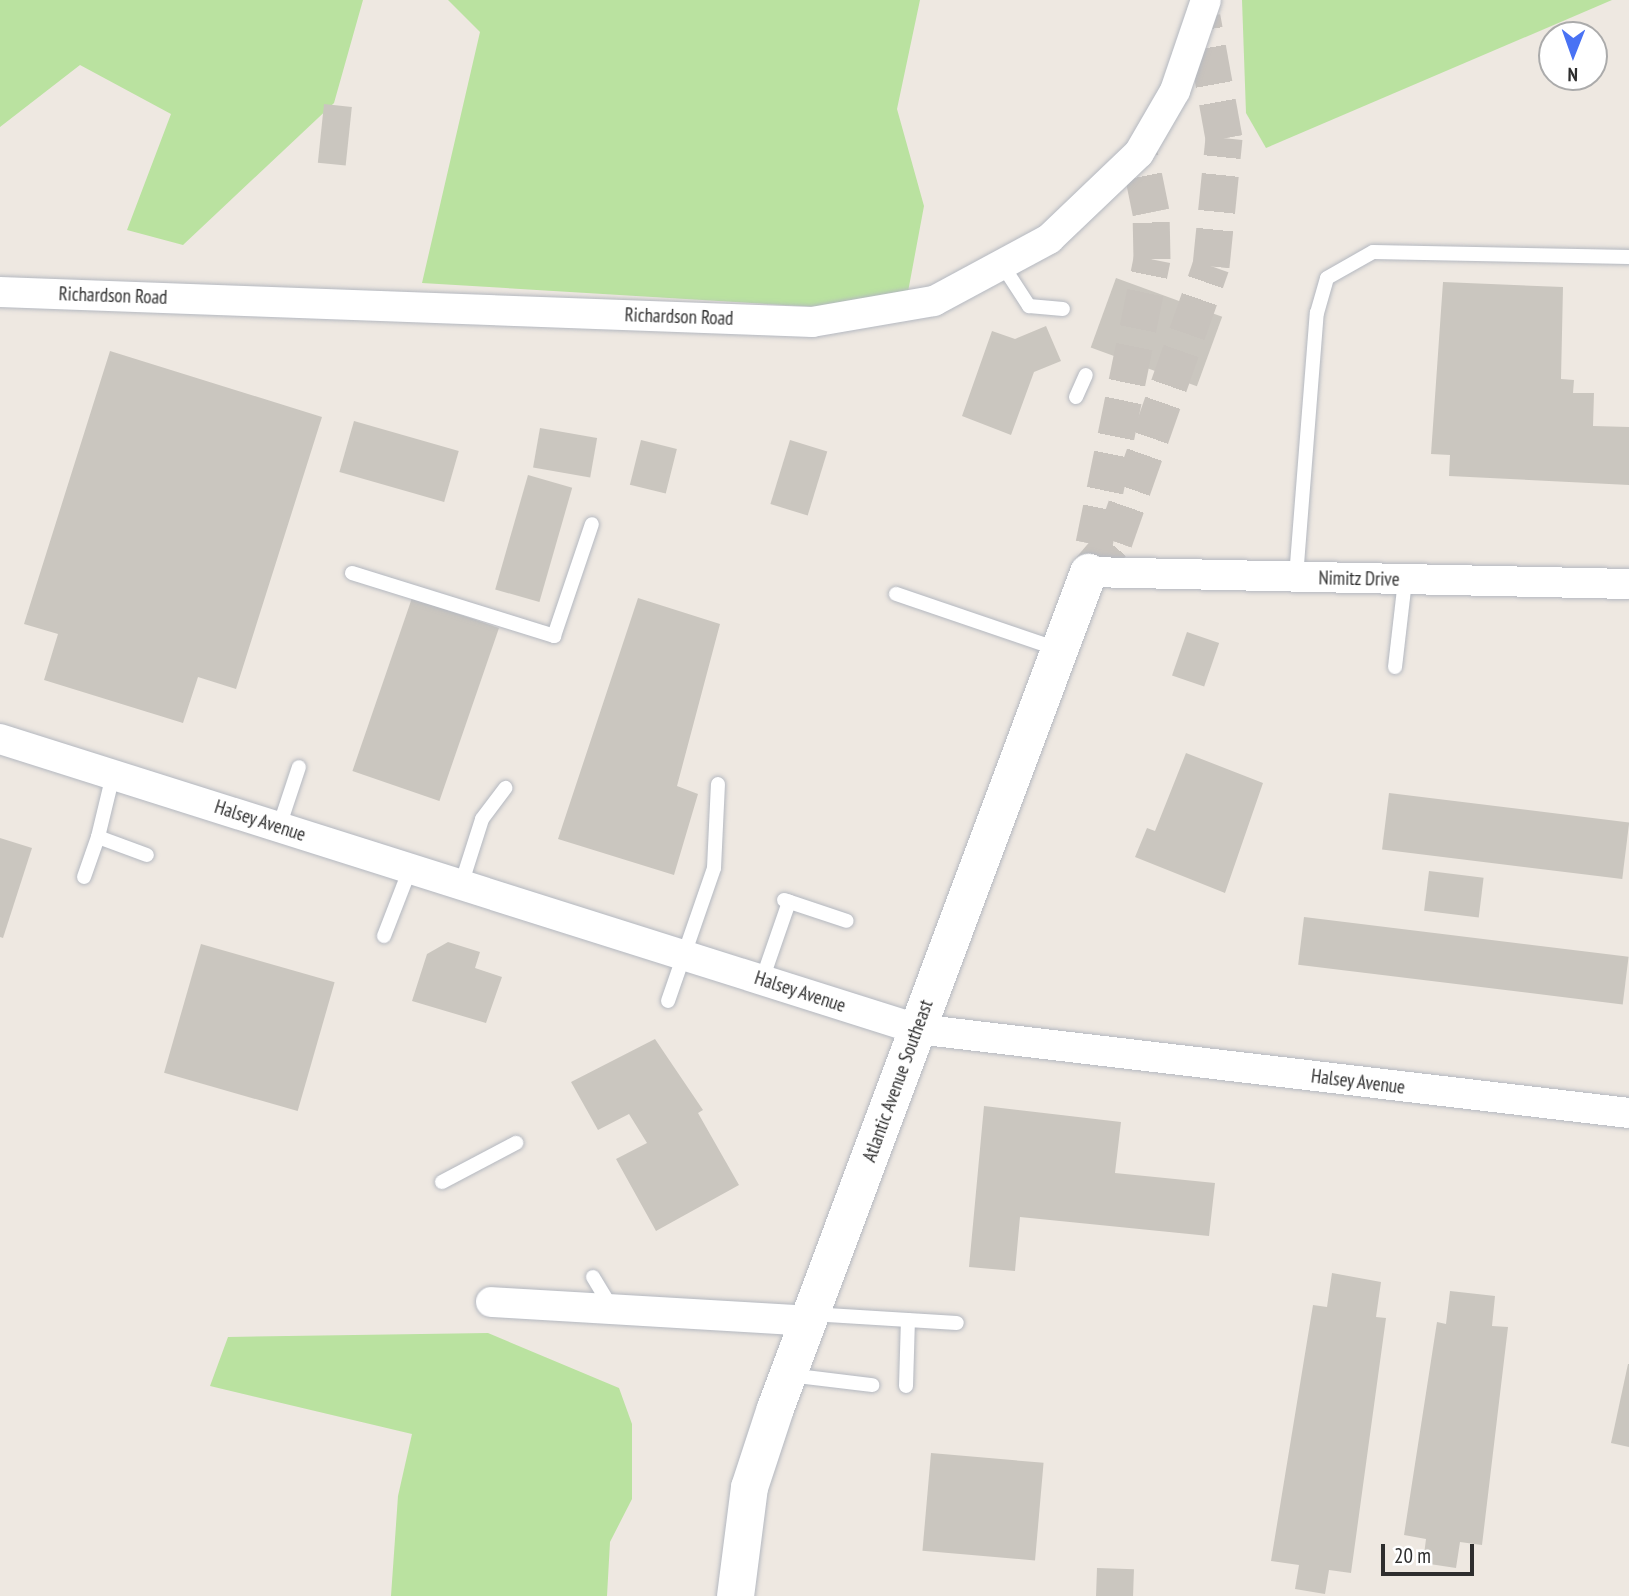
<!DOCTYPE html>
<html>
<head>
<meta charset="utf-8">
<style>
  body { margin:0 }
  #map { position:relative; width:1629px; height:1596px; overflow:hidden; background:#eee8e1; font-family:"PT Sans Narrow",sans-serif }
  div>[style] { position:absolute }
  [style*='--x'] { left:calc(var(--x)*1px); top:calc(var(--y)*1px); width:calc(var(--w)*1px); rotate:calc(var(--a)*1deg) }
  .green>* { inset:0; background:#bae2a0 }
  .building>* { inset:0; background:#cac6bf; transform-origin:0 0 }
  .tertiary-tunnel>* { height:37px; margin-top:-18.5px; transform-origin:0; background:repeating-linear-gradient(90deg,#c8c3bd 0 37px,transparent 0 55px) }
  .roads { filter:drop-shadow(0 0 2px #b4b8c0) drop-shadow(0 0 2px #b4b8c0) }
  .service>* { height:14px; margin:-7px; padding:0 7px; transform-origin:7px; border-radius:7px; background:#fff }
  .minor>* { height:30px; margin:-15px; padding:0 15px; transform-origin:15px; border-radius:15px; background:#fff }
  .tertiary>* { height:37px; margin:-18.5px; padding:0 18.5px; transform-origin:18.5px; border-radius:18.5px; background:#fff }
  span { translate:-50% -50%; white-space:nowrap; text-align:center; line-height:1.15; -webkit-text-stroke:7px #fff; paint-order:stroke }
  .street-label { font-size:19px; color:#2e2e2e }
  .north { position:absolute; left:1538px; top:21px; width:70px; height:70px; box-sizing:border-box; background:#fff; border:2px solid #ababab; border-radius:50%; rotate:181deg; font-size:19px; font-weight:700; line-height:28px; text-align:center; color:#2e2e2e }
  .north::after { content:''; display:block; margin:auto; width:24px; height:32px; background:#4972f4; clip-path:polygon(50% 0,100% 100%,50% 72%,0 100%) }
  .scale { position:absolute; left:1381px; top:1544px; width:93px; height:32px; box-sizing:border-box; border:4px solid #2e2e2e; border-top:0; padding-left:9px; font-size:21px; line-height:24px; white-space:nowrap; color:#2e2e2e; -webkit-text-stroke:5px #fff; paint-order:stroke }
</style>
</head>
<body>
<div id="map">
  <div class="green">
    <i style="clip-path:polygon(0 0,363px 0,334px 103px,183px 245px,127px 230px,171px 114px,80px 65px,0 127px)"></i>
    <i style="clip-path:polygon(448px 0,920px 0,897px 109px,924px 206px,905px 308px,883px 311px,422px 283px,480px 32px)"></i>
    <i style="clip-path:polygon(1242px 0,1612px 0,1266px 148px,1246px 113px)"></i>
    <i style="clip-path:polygon(488px 1333px,619px 1388px,632px 1424px,632px 1499px,610px 1542px,607px 1596px,391px 1596px,398px 1496px,412px 1434px,210px 1386px,228px 1337px)"></i>
  </div>
  <div class="building">
    <i style="left:324px;top:104px;width:28px;height:59px;rotate:6deg"></i>
    <i style="left:1116px;top:278px;width:113px;height:74px;rotate:20deg"></i>
    <i style="clip-path:polygon(1443px 282px,1563px 287px,1561px 379px,1574px 380px,1573px 393px,1594px 393px,1593px 426px,1629px 427px,1629px 485px,1449px 476px,1450px 455px,1431px 454px)"></i>
    <i style="clip-path:polygon(1046px 326px,1061px 361px,1034px 372px,1011px 435px,962px 416px,992px 331px,1015px 339px)"></i>
    <i style="clip-path:polygon(110px 351px,322px 417px,236px 689px,198px 677px,183px 723px,44px 680px,58px 634px,24px 624px)"></i>
    <i style="left:354px;top:421px;width:109px;height:53px;rotate:16deg"></i>
    <i style="left:540px;top:428px;width:58px;height:40px;rotate:10deg"></i>
    <i style="left:641px;top:440px;width:37px;height:46px;rotate:14deg"></i>
    <i style="left:790px;top:440px;width:39px;height:67px;rotate:17deg"></i>
    <i style="left:528px;top:475px;width:46px;height:119px;rotate:16deg"></i>
    <i style="left:412px;top:598px;width:92px;height:183px;rotate:19deg"></i>
    <i style="clip-path:polygon(638px 598px,720px 624px,677px 786px,698px 794px,674px 875px,558px 839px)"></i>
    <i style="left:1187px;top:632px;width:34px;height:46px;rotate:19deg"></i>
    <i style="clip-path:polygon(1186px 753px,1263px 783px,1225px 893px,1135px 857px,1147px 828px,1155px 831px)"></i>
    <i style="left:1389px;top:793px;width:242px;height:57px;rotate:7deg"></i>
    <i style="clip-path:polygon(0 838px,32px 848px,3px 938px,0 937px)"></i>
    <i style="left:1429px;top:871px;width:55px;height:40px;rotate:7deg"></i>
    <i style="left:1304px;top:917px;width:327px;height:48px;rotate:7deg"></i>
    <i style="clip-path:polygon(448px 942px,480px 952px,475px 968px,502px 977px,486px 1023px,412px 1001px,427px 954px)"></i>
    <i style="left:201px;top:944px;width:139px;height:134px;rotate:16deg"></i>
    <i style="clip-path:polygon(655px 1039px,703px 1110px,698px 1113px,739px 1185px,656px 1231px,616px 1159px,647px 1143px,629px 1114px,598px 1130px,571px 1082px)"></i>
    <i style="clip-path:polygon(984px 1106px,1121px 1122px,1115px 1173px,1215px 1183px,1209px 1236px,1020px 1217px,1015px 1271px,969px 1267px)"></i>
    <i style="clip-path:polygon(1332px 1273px,1381px 1282px,1376px 1317px,1386px 1318px,1351px 1573px,1329px 1570px,1325px 1594px,1295px 1589px,1299px 1565px,1271px 1561px,1313px 1305px,1327px 1307px)"></i>
    <i style="clip-path:polygon(1450px 1291px,1495px 1296px,1492px 1326px,1508px 1327px,1482px 1545px,1460px 1542px,1456px 1568px,1423px 1563px,1426px 1539px,1404px 1535px,1437px 1322px,1446px 1324px)"></i>
    <i style="clip-path:polygon(1628px 1364px,1629px 1364px,1629px 1447px,1611px 1443px)"></i>
    <i style="left:931px;top:1453px;width:113px;height:98px;rotate:5deg"></i>
    <i style="left:1097px;top:1568px;width:37px;height:28px;rotate:2deg"></i>
  </div>
  <div class="tertiary-tunnel">
    <i style="--x:1094;--y:544;--w:291;--a:-78.5"></i>
    <i style="--x:1152;--y:259;--w:47;--a:-91.2"></i>
    <i style="--x:1151;--y:212;--w:60;--a:-101.5"></i>
    <i style="--x:1088;--y:572;--w:40;--a:-50"></i>
    <i style="--x:1114;--y:541;--w:292;--a:-70.6"></i>
    <i style="--x:1211;--y:266;--w:129;--a:-84.2"></i>
    <i style="--x:1224;--y:138;--w:123;--a:-100.3"></i>
  </div>
  <div class="roads">
    <div class="service">
      <i style="--x:1003;--y:266;--w:48;--a:57"></i>
      <i style="--x:1029;--y:306;--w:34;--a:5"></i>
      <i style="--x:1076;--y:397;--w:24;--a:-66"></i>
      <i style="--x:352;--y:573;--w:212;--a:17.3"></i>
      <i style="--x:554;--y:636;--w:118;--a:-71.3"></i>
      <i style="--x:1296;--y:577;--w:265;--a:-85.5"></i>
      <i style="--x:1317;--y:313;--w:36;--a:-74"></i>
      <i style="--x:1327;--y:278;--w:53;--a:-29.5"></i>
      <i style="--x:1373;--y:252;--w:256;--a:1.1"></i>
      <i style="--x:896;--y:594;--w:171;--a:18.8"></i>
      <i style="--x:1395;--y:667;--w:88;--a:-83.4"></i>
      <i style="--x:113;--y:775;--w:64;--a:103.6"></i>
      <i style="--x:98;--y:837;--w:52;--a:20.2"></i>
      <i style="--x:279;--y:827;--w:63;--a:-71.6"></i>
      <i style="--x:84;--y:877;--w:42;--a:-70.7"></i>
      <i style="--x:461;--y:885;--w:69;--a:-72.3"></i>
      <i style="--x:482;--y:819;--w:39;--a:-53"></i>
      <i style="--x:784;--y:900;--w:66;--a:18.4"></i>
      <i style="--x:384;--y:936;--w:72;--a:-68.8"></i>
      <i style="--x:762;--y:980;--w:83;--a:-70.9"></i>
      <i style="--x:668;--y:1001;--w:141;--a:-70.9"></i>
      <i style="--x:714;--y:868;--w:84;--a:-87.3"></i>
      <i style="--x:442;--y:1182;--w:84;--a:-27.8"></i>
      <i style="--x:593;--y:1277;--w:37;--a:59"></i>
      <i style="--x:811;--y:1314;--w:146;--a:3.5"></i>
      <i style="--x:789;--y:1375;--w:84;--a:6.9"></i>
      <i style="--x:906;--y:1386;--w:66;--a:-88.3"></i>
    </div>
    <div class="minor">
      <i style="--x:0;--y:292;--w:813;--a:2.12"></i>
      <i style="--x:812;--y:322;--w:124;--a:-9.8"></i>
      <i style="--x:934;--y:301;--w:131;--a:-28.3"></i>
      <i style="--x:1049;--y:239;--w:124;--a:-43.7"></i>
      <i style="--x:1139;--y:153;--w:72;--a:-59.9"></i>
      <i style="--x:1175;--y:91;--w:96;--a:-71.2"></i>
      <i style="--x:1088;--y:572;--w:541;--a:1.27"></i>
      <i style="--x:0;--y:739;--w:962;--a:17.55"></i>
      <i style="--x:917;--y:1029;--w:717;--a:6.73"></i>
      <i style="--x:491;--y:1302;--w:319;--a:3.4"></i>
    </div>
    <div class="tertiary">
      <i style="--x:735;--y:1596;--w:110;--a:-82.7"></i>
      <i style="--x:749;--y:1487;--w:83;--a:-71.8"></i>
      <i style="--x:775;--y:1408;--w:893;--a:-69.47"></i>
    </div>
  </div>
  <div class="street-label">
    <span style="left:113px;top:296px;rotate:2deg">Richardson Road</span>
    <span style="left:679px;top:317px;rotate:2deg">Richardson Road</span>
    <span style="left:1359px;top:579px;rotate:1deg">Nimitz Drive</span>
    <span style="left:260px;top:821px;rotate:18deg">Halsey Avenue</span>
    <span style="left:800px;top:992px;rotate:18deg">Halsey Avenue</span>
    <span style="left:898px;top:1081px;rotate:-70deg">Atlantic Avenue Southeast</span>
    <span style="left:1358px;top:1082px;rotate:7deg">Halsey Avenue</span>
  </div>
  <div class="north">N</div>
  <div class="scale">20 m</div>
</div>
</body>
</html>
